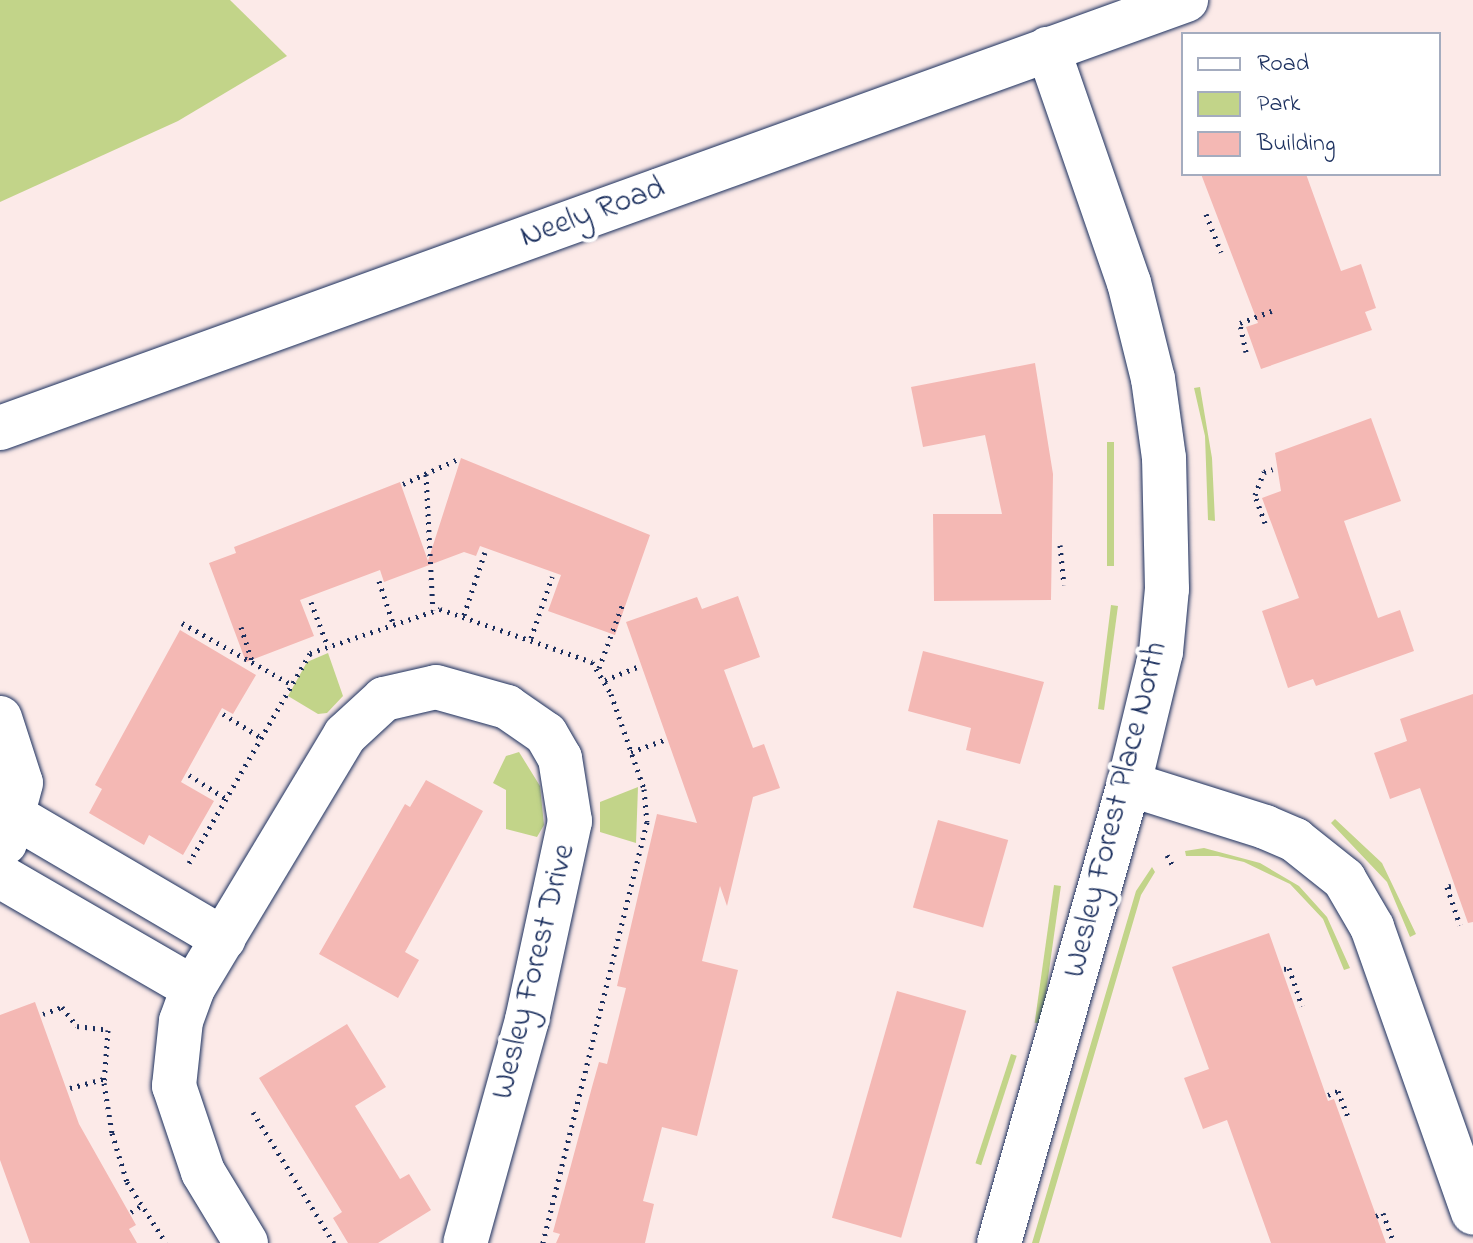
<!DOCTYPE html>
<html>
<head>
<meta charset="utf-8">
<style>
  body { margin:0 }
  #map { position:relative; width:1473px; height:1243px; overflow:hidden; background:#fceae8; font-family:"Indie Flower",sans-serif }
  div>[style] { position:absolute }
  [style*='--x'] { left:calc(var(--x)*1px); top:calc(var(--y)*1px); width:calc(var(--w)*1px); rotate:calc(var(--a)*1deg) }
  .green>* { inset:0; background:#c2d489; transform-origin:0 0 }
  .building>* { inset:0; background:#f4b8b4; transform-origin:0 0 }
  .path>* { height:5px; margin-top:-2.5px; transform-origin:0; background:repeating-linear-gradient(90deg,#1b2f5e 0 2px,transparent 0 8px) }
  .roads { filter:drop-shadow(0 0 2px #1b2f5e) drop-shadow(0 0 2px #1b2f5e) }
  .street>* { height:44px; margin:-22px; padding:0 22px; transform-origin:22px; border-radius:22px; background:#fff }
  .secondary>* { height:44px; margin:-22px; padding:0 22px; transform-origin:22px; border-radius:22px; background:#fff }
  span { translate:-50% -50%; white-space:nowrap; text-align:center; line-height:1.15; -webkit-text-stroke:8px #fff; paint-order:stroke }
  .street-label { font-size:32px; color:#1b2f5e }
  .legend { position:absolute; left:1181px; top:32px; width:260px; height:144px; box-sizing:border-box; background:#fff; border:2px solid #a4acbf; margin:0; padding:10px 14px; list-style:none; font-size:24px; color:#1b2f5e }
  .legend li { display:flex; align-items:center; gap:16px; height:40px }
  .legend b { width:40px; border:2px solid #a4acbf }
</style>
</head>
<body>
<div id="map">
  <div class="green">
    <i style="clip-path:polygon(0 0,230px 0,287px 56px,178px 121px,0 202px)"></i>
    <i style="clip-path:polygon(1200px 387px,1212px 458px,1215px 521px,1208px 520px,1205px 436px,1194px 388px)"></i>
    <i style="left:1107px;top:442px;width:7px;height:124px"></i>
    <i style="clip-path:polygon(1111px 605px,1118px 606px,1104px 710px,1098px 709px)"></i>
    <i style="clip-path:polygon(328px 653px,343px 696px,327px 713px,318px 714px,288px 696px,307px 662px)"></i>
    <i style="clip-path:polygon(519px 752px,540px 786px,544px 825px,537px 837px,506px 829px,506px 790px,493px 783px,506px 756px)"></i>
    <i style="clip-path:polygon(638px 787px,636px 843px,600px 832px,600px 802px)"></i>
    <i style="clip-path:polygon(1335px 819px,1382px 863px,1416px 934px,1410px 937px,1387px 882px,1331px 823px)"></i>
    <i style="clip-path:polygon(1204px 848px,1260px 863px,1299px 886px,1327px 917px,1350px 968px,1344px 970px,1323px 919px,1290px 884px,1244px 862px,1218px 856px,1186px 856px,1185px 851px)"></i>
    <i style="clip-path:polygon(1152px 867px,1155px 872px,1141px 895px,1039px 1243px,1032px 1243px,1136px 891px)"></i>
    <i style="left:1054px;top:885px;width:7px;height:139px;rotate:8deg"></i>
    <i style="left:1011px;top:1054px;width:6px;height:115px;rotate:18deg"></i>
  </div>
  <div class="building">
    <i style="clip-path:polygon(1201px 174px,1306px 174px,1341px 271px,1361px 264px,1376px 308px,1365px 312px,1372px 330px,1261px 369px,1246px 327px,1258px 323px)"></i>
    <i style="clip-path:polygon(1035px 363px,1053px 474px,1051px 600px,934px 601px,933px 514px,1002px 514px,985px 435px,923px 447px,911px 387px)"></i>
    <i style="clip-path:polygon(1371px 418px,1401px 501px,1344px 521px,1378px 618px,1400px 610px,1414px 651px,1316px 686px,1313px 679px,1288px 688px,1262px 611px,1299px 598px,1262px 498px,1281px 491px,1275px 453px)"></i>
    <i style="clip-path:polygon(461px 458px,650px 535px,615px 635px,548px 611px,561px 575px,480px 546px,476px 556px,464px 552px,384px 582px,380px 570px,300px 600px,314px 636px,246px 662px,209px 563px,236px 553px,234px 547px,400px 482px,428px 561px)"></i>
    <i style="clip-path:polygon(738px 596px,760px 657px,724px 670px,753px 748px,764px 744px,780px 788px,753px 797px,727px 906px,720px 886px,702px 961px,738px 970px,697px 1136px,662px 1127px,643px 1201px,654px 1204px,645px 1243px,556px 1243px,560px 1234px,553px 1232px,592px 1087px,599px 1062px,607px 1064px,626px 988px,617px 986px,657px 814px,697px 823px,626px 622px,697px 597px,702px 609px)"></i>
    <i style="clip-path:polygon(180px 630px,256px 675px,233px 714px,222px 708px,181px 782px,214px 801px,183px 855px,149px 835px,144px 845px,89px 813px,102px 789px,95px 785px)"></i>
    <i style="clip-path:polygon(923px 651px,1044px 682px,1020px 764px,966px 750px,971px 728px,908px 711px)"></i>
    <i style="clip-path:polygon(1473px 694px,1473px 922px,1468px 923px,1420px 788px,1390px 799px,1374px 753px,1407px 741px,1400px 719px)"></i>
    <i style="clip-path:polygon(426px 780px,483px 811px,405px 952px,419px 960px,398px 998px,319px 954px,405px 804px,410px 807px)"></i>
    <i style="left:938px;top:820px;width:73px;height:91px;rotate:16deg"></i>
    <i style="clip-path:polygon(1269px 933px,1328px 1101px,1334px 1099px,1386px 1243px,1271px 1243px,1227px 1120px,1203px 1129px,1184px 1078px,1209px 1069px,1172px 967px)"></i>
    <i style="left:897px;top:991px;width:72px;height:236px;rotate:16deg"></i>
    <i style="clip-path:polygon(35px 1002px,79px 1124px,136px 1225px,129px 1229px,137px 1243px,30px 1243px,0 1160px,0 1015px)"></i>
    <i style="clip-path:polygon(347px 1024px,386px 1087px,355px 1106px,400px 1179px,409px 1174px,431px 1210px,378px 1243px,348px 1243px,333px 1218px,342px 1212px,259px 1078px)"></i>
  </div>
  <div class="path">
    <i style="--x:1206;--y:214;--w:41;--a:68.5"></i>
    <i style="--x:1246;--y:352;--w:30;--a:-102"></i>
    <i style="--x:1240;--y:323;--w:34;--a:-21"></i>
    <i style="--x:426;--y:474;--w:136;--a:87.1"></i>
    <i style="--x:403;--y:484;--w:60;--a:-24.4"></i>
    <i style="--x:1265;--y:523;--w:30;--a:-110"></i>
    <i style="--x:1255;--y:495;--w:25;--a:-69"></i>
    <i style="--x:1264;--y:472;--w:9;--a:-18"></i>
    <i style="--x:1060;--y:545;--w:40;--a:84.3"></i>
    <i style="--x:379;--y:581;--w:44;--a:71.6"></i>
    <i style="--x:311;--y:602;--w:48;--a:69.3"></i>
    <i style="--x:464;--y:615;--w:66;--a:-71.6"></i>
    <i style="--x:182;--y:623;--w:123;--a:29.3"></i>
    <i style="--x:241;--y:627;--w:38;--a:72"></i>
    <i style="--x:531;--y:638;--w:65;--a:-71"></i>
    <i style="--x:599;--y:668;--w:69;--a:-69.7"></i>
    <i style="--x:605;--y:680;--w:37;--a:-22"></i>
    <i style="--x:223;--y:714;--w:44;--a:31.9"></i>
    <i style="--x:631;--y:752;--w:37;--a:-20"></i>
    <i style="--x:189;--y:775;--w:43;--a:32.6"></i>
    <i style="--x:1167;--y:855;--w:13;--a:61"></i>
    <i style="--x:189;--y:863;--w:242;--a:-60"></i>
    <i style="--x:310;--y:653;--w:137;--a:-18.7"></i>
    <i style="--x:440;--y:609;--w:161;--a:19.2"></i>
    <i style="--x:592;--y:662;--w:37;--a:59"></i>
    <i style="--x:611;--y:694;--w:101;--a:70.8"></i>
    <i style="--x:644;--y:789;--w:33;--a:85"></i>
    <i style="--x:647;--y:822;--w:434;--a:103.9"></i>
    <i style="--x:1451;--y:886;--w:4;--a:166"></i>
    <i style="--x:1447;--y:887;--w:40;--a:71.1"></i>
    <i style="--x:1284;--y:969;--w:5;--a:-11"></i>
    <i style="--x:1289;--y:968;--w:40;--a:71.1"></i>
    <i style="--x:43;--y:1014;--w:20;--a:-20"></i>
    <i style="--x:62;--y:1007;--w:24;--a:52"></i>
    <i style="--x:77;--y:1026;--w:31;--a:7"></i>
    <i style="--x:108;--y:1030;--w:53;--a:94.3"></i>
    <i style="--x:104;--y:1083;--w:51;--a:80.9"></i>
    <i style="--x:112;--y:1133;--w:51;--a:73"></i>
    <i style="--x:127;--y:1182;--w:72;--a:57.4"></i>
    <i style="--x:70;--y:1088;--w:35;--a:-15"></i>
    <i style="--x:1328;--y:1095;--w:11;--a:-22"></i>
    <i style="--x:1338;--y:1091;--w:30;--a:69"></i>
    <i style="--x:253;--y:1112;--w:154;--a:58.3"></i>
    <i style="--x:131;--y:1212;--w:13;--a:-32"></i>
    <i style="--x:1376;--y:1216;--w:8;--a:-23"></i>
    <i style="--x:1383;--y:1213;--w:32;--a:70"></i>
  </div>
  <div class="roads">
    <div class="street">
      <i style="--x:0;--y:718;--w:68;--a:72.1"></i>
      <i style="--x:21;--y:783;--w:62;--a:104.9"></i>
      <i style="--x:1129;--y:784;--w:143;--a:17.5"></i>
      <i style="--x:1265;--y:827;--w:33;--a:23"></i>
      <i style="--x:1295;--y:840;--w:63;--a:38.5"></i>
      <i style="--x:1344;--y:879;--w:56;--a:59.7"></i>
      <i style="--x:1372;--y:927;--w:303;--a:70.5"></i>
      <i style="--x:0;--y:813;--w:14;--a:12"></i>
      <i style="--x:14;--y:816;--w:243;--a:30.4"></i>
      <i style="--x:0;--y:876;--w:223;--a:30.1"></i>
      <i style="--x:246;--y:1243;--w:83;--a:-121.2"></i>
      <i style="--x:203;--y:1172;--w:91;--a:-108.6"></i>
      <i style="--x:174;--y:1086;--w:65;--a:-83.9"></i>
      <i style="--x:181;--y:1021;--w:35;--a:-70"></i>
      <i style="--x:193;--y:988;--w:295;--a:-59"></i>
      <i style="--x:345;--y:735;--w:53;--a:-42.7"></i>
      <i style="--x:384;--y:699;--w:53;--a:-13"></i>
      <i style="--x:436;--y:687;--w:74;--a:15.7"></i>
      <i style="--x:507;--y:707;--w:47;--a:34.7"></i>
      <i style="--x:546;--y:734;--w:28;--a:60"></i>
      <i style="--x:560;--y:758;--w:64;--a:81"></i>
      <i style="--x:570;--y:821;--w:204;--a:102.2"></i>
      <i style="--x:527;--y:1020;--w:231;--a:105.5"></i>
      <i style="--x:999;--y:1243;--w:481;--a:-74.2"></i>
      <i style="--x:1130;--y:780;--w:132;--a:-76.4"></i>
      <i style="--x:1161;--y:652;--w:63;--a:-84.6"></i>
      <i style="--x:1167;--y:589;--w:131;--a:-91.3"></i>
      <i style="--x:1164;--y:458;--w:80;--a:-97.9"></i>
      <i style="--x:1153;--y:379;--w:99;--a:-104"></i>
      <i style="--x:1129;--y:283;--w:248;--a:-109.1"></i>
    </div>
    <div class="secondary">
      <i style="--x:0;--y:428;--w:1261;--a:-19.84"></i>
    </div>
  </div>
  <div class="street-label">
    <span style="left:593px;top:214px;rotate:-20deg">Neely Road</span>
    <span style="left:1117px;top:810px;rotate:-76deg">Wesley Forest Place North</span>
    <span style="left:535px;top:972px;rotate:-76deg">Wesley Forest Drive</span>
  </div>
  <ul class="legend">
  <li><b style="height:10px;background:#fff"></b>Road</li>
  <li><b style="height:22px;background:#c2d489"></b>Park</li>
  <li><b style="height:22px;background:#f4b8b4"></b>Building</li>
  </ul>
</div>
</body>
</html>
